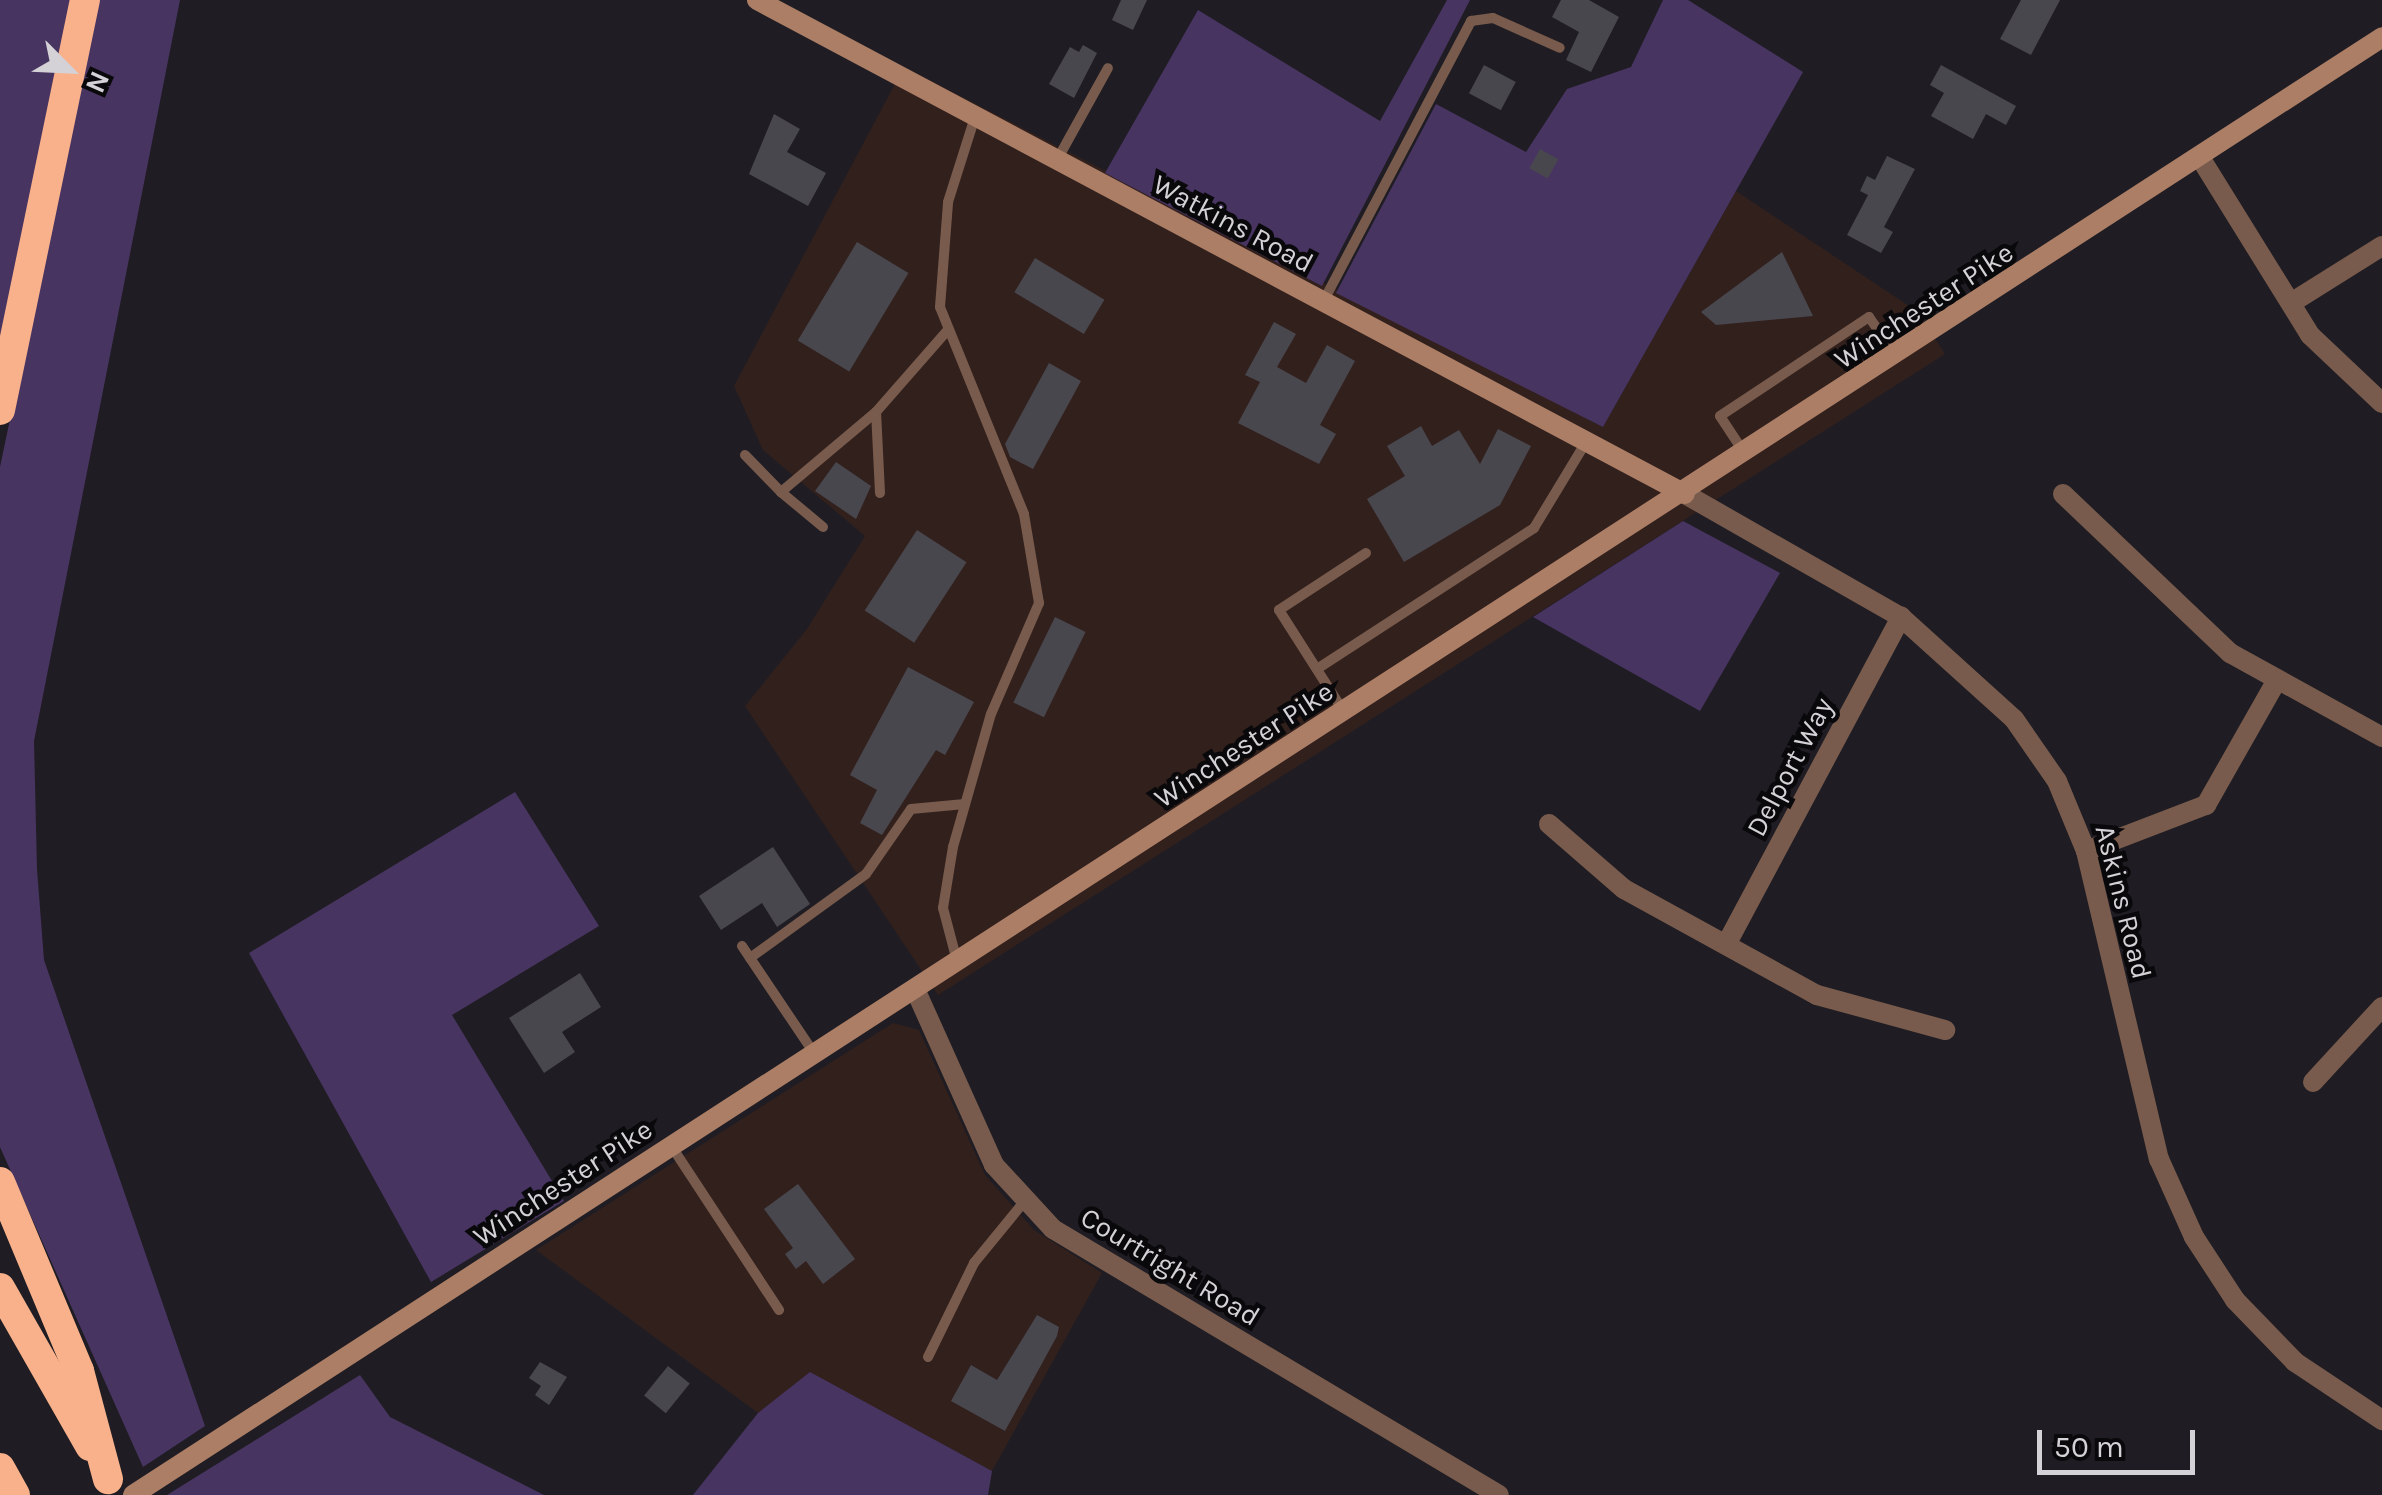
<!DOCTYPE html>
<html>
<head>
<meta charset="utf-8">
<style>
  body { margin:0 }
  #map { position:relative; width:2382px; height:1495px; overflow:hidden; background:#1f1d23; font-family:Karla,sans-serif }
  div>[style] { position:absolute }
  [style*='--x'] { left:calc(var(--x)*1px); top:calc(var(--y)*1px); width:calc(var(--w)*1px); rotate:calc(var(--a)*1deg) }
  .commercial>* { inset:0; background:#32201d }
  .green>* { inset:0; background:#483461 }
  .building>* { inset:0; background:#49474e; transform-origin:0 0 }
  .lane>* { height:10px; margin:-5px; padding:0 5px; transform-origin:5px; border-radius:5px; background:#785b4c }
  .street>* { height:20px; margin:-10px; padding:0 10px; transform-origin:10px; border-radius:10px; background:#785b4c }
  .secondary>* { height:20px; margin:-10px; padding:0 10px; transform-origin:10px; border-radius:10px; background:#ac7e66 }
  .highway>* { height:30px; margin:-15px; padding:0 15px; transform-origin:15px; border-radius:15px; background:#f8b18b }
  span { translate:-50% -50%; white-space:nowrap; text-align:center; line-height:1.15; -webkit-text-stroke:9px #09080a; paint-order:stroke }
  .street-label { font-size:28px; color:#d4d2d6 }
  .north { position:absolute; left:20px; top:20px; width:100px; height:100px; -webkit-text-stroke:8px #09080a; paint-order:stroke; rotate:114deg; font-size:28px; font-weight:700; line-height:40px; text-align:center; color:#d4d2d6 }
  .north::after { content:''; display:block; margin:auto; width:35px; height:45px; background:#d4d2d6; clip-path:polygon(50% 0,100% 100%,50% 72%,0 100%) }
  .scale { position:absolute; left:2037px; top:1430px; width:158px; height:45px; box-sizing:border-box; border:5px solid #d4d2d6; border-top:0; padding-left:12px; font-size:30px; line-height:35px; white-space:nowrap; color:#d4d2d6; -webkit-text-stroke:8px #09080a; paint-order:stroke }
</style>
</head>
<body>
<div id="map">
  <div class="commercial">
    <i style="clip-path:polygon(904px 67px,1603px 427px,1736px 191px,1918px 312px,1945px 354px,938px 995px,745px 706px,807px 629px,865px 536px,763px 450px,734px 386px)"></i>
    <i style="clip-path:polygon(893px 1023px,919px 1030px,985px 1175px,1034px 1230px,1102px 1273px,992px 1471px,810px 1373px,758px 1413px,536px 1250px)"></i>
  </div>
  <div class="green">
    <i style="clip-path:polygon(0 0,78px 0,0 367px)"></i>
    <i style="clip-path:polygon(98px 0,180px 0,34px 741px,37px 869px,44px 960px,205px 1426px,143px 1467px,0 1147px,0 467px)"></i>
    <i style="clip-path:polygon(1447px 0,1470px 0,1322px 286px,1105px 173px,1198px 10px,1380px 121px)"></i>
    <i style="clip-path:polygon(1663px 0,1688px 0,1803px 72px,1603px 427px,1336px 293px,1436px 104px,1526px 152px,1567px 89px,1631px 67px)"></i>
    <i style="clip-path:polygon(1683px 521px,1780px 573px,1700px 711px,1533px 617px)"></i>
    <i style="clip-path:polygon(515px 792px,599px 926px,452px 1015px,564px 1201px,431px 1282px,249px 953px)"></i>
    <i style="clip-path:polygon(810px 1372px,992px 1471px,988px 1495px,693px 1495px,758px 1413px)"></i>
    <i style="clip-path:polygon(360px 1375px,390px 1417px,544px 1495px,167px 1495px)"></i>
  </div>
  <div class="building">
    <i style="clip-path:polygon(1121px 0,1147px 0,1133px 30px,1112px 20px)"></i>
    <i style="clip-path:polygon(1561px 0,1589px 0,1619px 17px,1591px 72px,1566px 60px,1579px 32px,1552px 17px)"></i>
    <i style="clip-path:polygon(2021px 0,2060px 0,2031px 55px,2000px 39px)"></i>
    <i style="clip-path:polygon(1083px 45px,1097px 53px,1074px 98px,1049px 84px,1070px 47px,1079px 52px)"></i>
    <i style="left:1484px;top:65px;width:36px;height:32px;rotate:28deg"></i>
    <i style="clip-path:polygon(1941px 65px,2016px 106px,2006px 125px,1986px 114px,1973px 139px,1931px 116px,1944px 93px,1930px 85px)"></i>
    <i style="clip-path:polygon(774px 114px,800px 129px,787px 152px,826px 173px,808px 206px,749px 174px)"></i>
    <i style="left:1540px;top:149px;width:21px;height:22px;rotate:29deg"></i>
    <i style="clip-path:polygon(1887px 156px,1915px 169px,1884px 227px,1893px 232px,1881px 253px,1847px 235px,1868px 195px,1860px 191px,1867px 176px,1875px 180px)"></i>
    <i style="left:857px;top:242px;width:60px;height:115px;rotate:31deg"></i>
    <i style="clip-path:polygon(1782px 252px,1813px 316px,1716px 325px,1701px 312px)"></i>
    <i style="left:1035px;top:258px;width:81px;height:40px;rotate:31deg"></i>
    <i style="clip-path:polygon(1274px 322px,1296px 334px,1277px 367px,1306px 383px,1327px 345px,1355px 361px,1320px 425px,1336px 434px,1319px 464px,1238px 423px,1260px 382px,1245px 375px)"></i>
    <i style="clip-path:polygon(1049px 363px,1081px 381px,1033px 469px,1010px 457px,1005px 444px)"></i>
    <i style="clip-path:polygon(1421px 426px,1432px 446px,1459px 430px,1480px 464px,1498px 429px,1531px 446px,1500px 505px,1404px 562px,1367px 499px,1405px 476px,1387px 446px)"></i>
    <i style="clip-path:polygon(836px 462px,871px 486px,856px 519px,815px 491px)"></i>
    <i style="left:917px;top:530px;width:59px;height:96px;rotate:33deg"></i>
    <i style="left:1055px;top:617px;width:34px;height:95px;rotate:26deg"></i>
    <i style="clip-path:polygon(908px 667px,974px 702px,945px 755px,936px 750px,882px 835px,860px 823px,877px 790px,850px 775px)"></i>
    <i style="clip-path:polygon(773px 847px,810px 904px,777px 927px,762px 903px,721px 930px,699px 896px)"></i>
    <i style="clip-path:polygon(580px 973px,601px 1007px,562px 1032px,575px 1052px,544px 1073px,509px 1018px)"></i>
    <i style="clip-path:polygon(798px 1184px,855px 1259px,823px 1284px,806px 1261px,796px 1269px,785px 1254px,793px 1248px,764px 1209px)"></i>
    <i style="clip-path:polygon(1037px 1315px,1059px 1327px,1057px 1336px,1005px 1431px,951px 1401px,971px 1365px,997px 1380px)"></i>
    <i style="clip-path:polygon(540px 1362px,567px 1377px,549px 1405px,535px 1395px,541px 1386px,529px 1378px)"></i>
    <i style="left:668px;top:1366px;width:28px;height:38px;rotate:39deg"></i>
  </div>
  <div class="lane">
    <i style="--x:1057;--y:160;--w:105;--a:-61"></i>
    <i style="--x:1323;--y:302;--w:318;--a:-62.2"></i>
    <i style="--x:1471;--y:21;--w:22;--a:-8"></i>
    <i style="--x:1493;--y:18;--w:73;--a:24.1"></i>
    <i style="--x:1745;--y:454;--w:45;--a:-123.3"></i>
    <i style="--x:1720;--y:416;--w:179;--a:-33.6"></i>
    <i style="--x:1869;--y:317;--w:44;--a:55.2"></i>
    <i style="--x:745;--y:455;--w:52;--a:45.8"></i>
    <i style="--x:880;--y:493;--w:81;--a:-92.8"></i>
    <i style="--x:876;--y:412;--w:108;--a:-48.8"></i>
    <i style="--x:823;--y:527;--w:55;--a:-140.2"></i>
    <i style="--x:781;--y:492;--w:124;--a:-40.1"></i>
    <i style="--x:1317;--y:669;--w:259;--a:-33"></i>
    <i style="--x:1534;--y:528;--w:100;--a:-58.8"></i>
    <i style="--x:1344;--y:712;--w:121;--a:-122.5"></i>
    <i style="--x:1279;--y:610;--w:104;--a:-33.2"></i>
    <i style="--x:742;--y:946;--w:129;--a:56.1"></i>
    <i style="--x:750;--y:958;--w:143;--a:-35.9"></i>
    <i style="--x:866;--y:874;--w:79;--a:-55.3"></i>
    <i style="--x:911;--y:809;--w:54;--a:-5.3"></i>
    <i style="--x:957;--y:961;--w:55;--a:-104.8"></i>
    <i style="--x:943;--y:908;--w:62;--a:-80.7"></i>
    <i style="--x:953;--y:847;--w:138;--a:-74.1"></i>
    <i style="--x:991;--y:714;--w:121;--a:-66.6"></i>
    <i style="--x:1039;--y:603;--w:90;--a:-99.6"></i>
    <i style="--x:1024;--y:514;--w:223;--a:-112.1"></i>
    <i style="--x:940;--y:307;--w:105;--a:-85.6"></i>
    <i style="--x:948;--y:202;--w:89;--a:-72.4"></i>
    <i style="--x:672;--y:1147;--w:195;--a:56.7"></i>
    <i style="--x:928;--y:1357;--w:105;--a:-63.9"></i>
    <i style="--x:974;--y:1263;--w:79;--a:-50.7"></i>
  </div>
  <div class="street">
    <i style="--x:2201;--y:159;--w:207;--a:58.2"></i>
    <i style="--x:2310;--y:335;--w:99;--a:43.4"></i>
    <i style="--x:2291;--y:303;--w:107;--a:-32.1"></i>
    <i style="--x:1685;--y:494;--w:249;--a:29.7"></i>
    <i style="--x:1901;--y:617;--w:152;--a:42.1"></i>
    <i style="--x:2014;--y:719;--w:75;--a:55.3"></i>
    <i style="--x:2057;--y:781;--w:76;--a:67.5"></i>
    <i style="--x:2086;--y:851;--w:317;--a:76.7"></i>
    <i style="--x:2159;--y:1159;--w:85;--a:65.8"></i>
    <i style="--x:2194;--y:1237;--w:75;--a:56.9"></i>
    <i style="--x:2235;--y:1300;--w:86;--a:45.9"></i>
    <i style="--x:2295;--y:1362;--w:105;--a:33.7"></i>
    <i style="--x:2063;--y:494;--w:231;--a:43.6"></i>
    <i style="--x:2230;--y:653;--w:174;--a:28.9"></i>
    <i style="--x:1549;--y:824;--w:99;--a:40.9"></i>
    <i style="--x:1624;--y:889;--w:220;--a:28.8"></i>
    <i style="--x:1817;--y:995;--w:133;--a:15.3"></i>
    <i style="--x:2086;--y:851;--w:129;--a:-21"></i>
    <i style="--x:2206;--y:805;--w:144;--a:-60.4"></i>
    <i style="--x:1727;--y:943;--w:370;--a:-61.9"></i>
    <i style="--x:915;--y:989;--w:193;--a:65.8"></i>
    <i style="--x:994;--y:1165;--w:87;--a:47.3"></i>
    <i style="--x:1053;--y:1229;--w:519;--a:30.81"></i>
    <i style="--x:2313;--y:1082;--w:102;--a:-47.4"></i>
  </div>
  <div class="secondary">
    <i style="--x:757;--y:0;--w:1051;--a:28.03"></i>
    <i style="--x:133;--y:1495;--w:2680;--a:-32.95"></i>
  </div>
  <div class="highway">
    <i style="--x:0;--y:410;--w:419;--a:-78.3"></i>
    <i style="--x:0;--y:1182;--w:205;--a:67.3"></i>
    <i style="--x:79;--y:1371;--w:112;--a:75"></i>
    <i style="--x:0;--y:1288;--w:182;--a:60.3"></i>
    <i style="--x:0;--y:1468;--w:31;--a:61"></i>
  </div>
  <div class="street-label">
    <span style="left:1233px;top:224px;rotate:28deg">Watkins Road</span>
    <span style="left:1924px;top:306px;rotate:-33deg">Winchester Pike</span>
    <span style="left:1244px;top:745px;rotate:-33deg">Winchester Pike</span>
    <span style="left:1790px;top:767px;rotate:-62deg">Delport Way</span>
    <span style="left:2123px;top:902px;rotate:76deg">Askins Road</span>
    <span style="left:563px;top:1183px;rotate:-33deg">Winchester Pike</span>
    <span style="left:1170px;top:1267px;rotate:31deg">Courtright Road</span>
  </div>
  <div class="north">N</div>
  <div class="scale">50 m</div>
</div>
</body>
</html>
